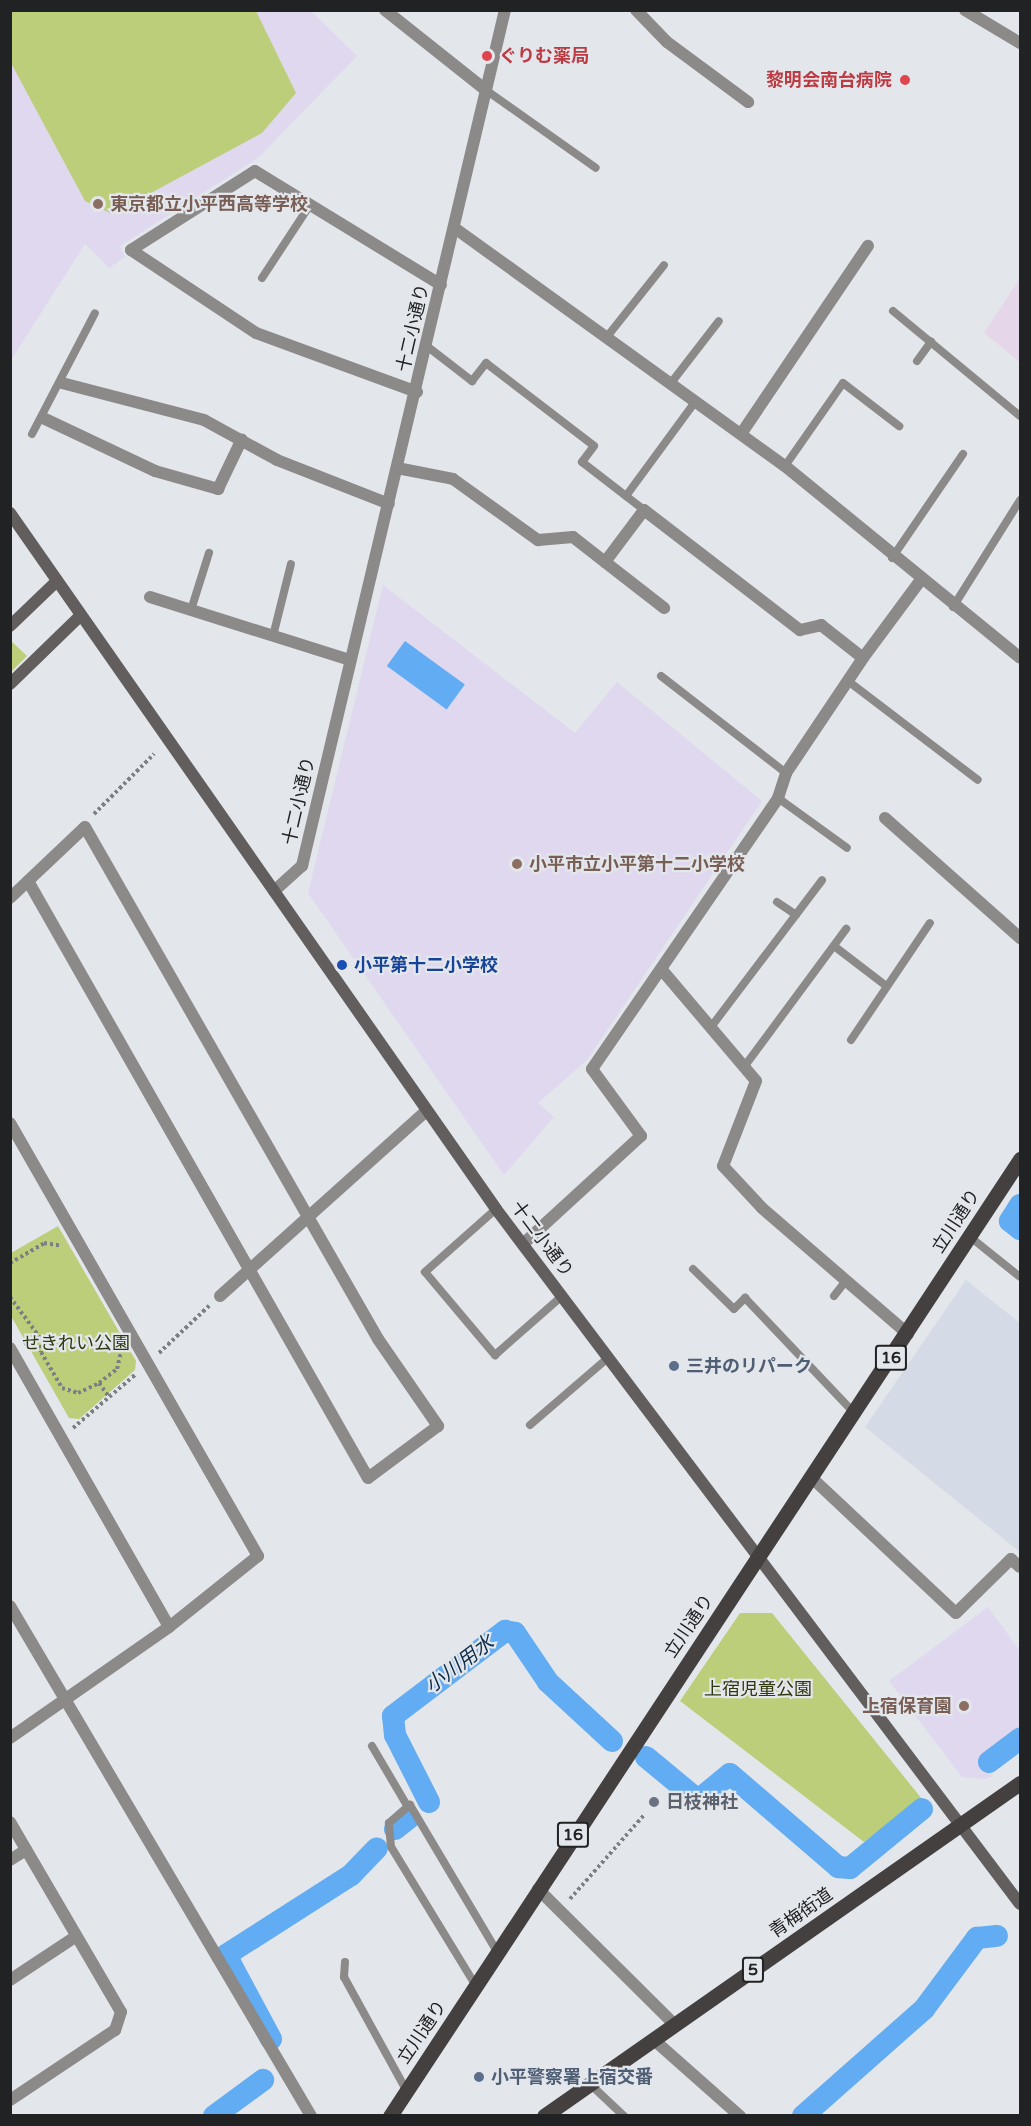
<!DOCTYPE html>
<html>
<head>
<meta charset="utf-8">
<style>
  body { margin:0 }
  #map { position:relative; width:1031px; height:2126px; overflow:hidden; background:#e3e6eb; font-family:"Varela Round","Noto Sans JP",sans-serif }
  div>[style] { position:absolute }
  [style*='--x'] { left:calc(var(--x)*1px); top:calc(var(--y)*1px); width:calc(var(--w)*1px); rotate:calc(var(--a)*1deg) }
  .built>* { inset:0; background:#d4dbe6 }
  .education>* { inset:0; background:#e0d8ee }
  .medical>* { inset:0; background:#e6d6e9 }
  .green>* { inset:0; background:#bcce7a }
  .water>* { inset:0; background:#61acf2; transform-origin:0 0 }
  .canal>* { height:22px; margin:-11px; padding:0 11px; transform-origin:11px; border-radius:11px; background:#61acf2 }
  .path>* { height:4px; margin-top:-2px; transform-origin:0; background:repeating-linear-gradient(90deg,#7d7f82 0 3px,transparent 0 6px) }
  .lane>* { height:8px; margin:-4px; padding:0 4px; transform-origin:4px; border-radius:4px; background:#8c8989 }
  .street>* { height:12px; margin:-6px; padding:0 6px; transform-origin:6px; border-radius:6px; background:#8c8989 }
  .secondary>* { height:12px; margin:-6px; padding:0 6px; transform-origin:6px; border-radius:6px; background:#615e5d }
  .primary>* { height:15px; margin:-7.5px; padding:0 7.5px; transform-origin:7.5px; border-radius:7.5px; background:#44403f }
  .dots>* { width:16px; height:16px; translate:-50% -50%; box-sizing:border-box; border:3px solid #e3e6eb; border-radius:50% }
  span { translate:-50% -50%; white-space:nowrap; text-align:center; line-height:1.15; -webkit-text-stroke:4.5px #e3e6eb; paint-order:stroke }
  .shield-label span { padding:2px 4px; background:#e3e6eb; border:2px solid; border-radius:4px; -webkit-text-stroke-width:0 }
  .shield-label { font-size:16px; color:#212223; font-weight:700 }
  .health-label { font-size:18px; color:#be3a42; font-weight:700 }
  .left { translate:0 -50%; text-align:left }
  .right { translate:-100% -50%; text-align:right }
  .education-label { font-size:18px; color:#785e54; font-weight:700 }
  .street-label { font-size:18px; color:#212223 }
  .transit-label { font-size:18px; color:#164399; font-weight:700 }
  .park-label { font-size:18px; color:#30380e }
  .service-label { font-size:18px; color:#4e5e75; font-weight:700 }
  .worship-label { font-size:18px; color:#5b616d; font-weight:700 }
  .water-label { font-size:20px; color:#0d2d48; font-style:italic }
  .frame { position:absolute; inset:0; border:12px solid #212223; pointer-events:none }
</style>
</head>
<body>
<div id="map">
  <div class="built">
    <i style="clip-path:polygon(966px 1280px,1020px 1323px,1020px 1552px,865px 1427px)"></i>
  </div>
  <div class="education">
    <i style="clip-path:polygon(11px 11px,311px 11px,357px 56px,258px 158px,120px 246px,125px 257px,109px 268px,85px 244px,11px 360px)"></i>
    <i style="clip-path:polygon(383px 585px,575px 733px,617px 682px,762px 801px,587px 1060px,538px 1103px,554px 1117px,504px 1175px,308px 893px)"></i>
    <i style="clip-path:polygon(988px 1607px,1020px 1651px,1020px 1731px,998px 1747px,985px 1764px,993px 1776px,985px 1779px,962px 1777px,889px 1681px)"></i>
  </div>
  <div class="medical">
    <i style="clip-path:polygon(1020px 278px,1020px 362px,984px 333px)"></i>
  </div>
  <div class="green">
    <i style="clip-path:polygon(10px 11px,256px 11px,296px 93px,262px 133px,112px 214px,85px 201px,11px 63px)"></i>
    <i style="clip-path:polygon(10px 640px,27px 656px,11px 672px,10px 672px)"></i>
    <i style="clip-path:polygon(58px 1226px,136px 1361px,135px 1370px,79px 1419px,69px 1418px,11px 1316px,11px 1253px)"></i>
    <i style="clip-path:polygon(740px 1613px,772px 1613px,922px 1799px,864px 1842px,680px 1701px)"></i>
  </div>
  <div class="water">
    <i style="left:405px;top:641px;width:74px;height:31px;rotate:36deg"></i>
  </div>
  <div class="canal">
    <i style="--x:1020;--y:1205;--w:19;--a:122"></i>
    <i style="--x:1010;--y:1221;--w:13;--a:39"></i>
    <i style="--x:646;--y:1757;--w:67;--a:39.6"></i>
    <i style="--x:698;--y:1800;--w:41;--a:-39.1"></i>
    <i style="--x:730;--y:1774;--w:143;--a:40.7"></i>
    <i style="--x:838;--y:1867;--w:12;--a:5"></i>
    <i style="--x:850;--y:1868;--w:93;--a:-39.3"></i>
    <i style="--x:989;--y:1762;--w:39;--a:-37"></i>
    <i style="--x:429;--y:1802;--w:75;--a:-116.9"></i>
    <i style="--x:395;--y:1735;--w:19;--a:-96"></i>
    <i style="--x:393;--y:1716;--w:141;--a:-37.2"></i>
    <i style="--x:505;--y:1631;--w:10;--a:11"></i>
    <i style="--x:515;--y:1633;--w:59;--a:56"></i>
    <i style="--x:548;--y:1682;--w:87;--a:42.7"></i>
    <i style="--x:395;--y:1829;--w:18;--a:-38"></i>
    <i style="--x:271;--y:2039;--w:95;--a:-118.2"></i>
    <i style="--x:226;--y:1955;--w:148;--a:-32.6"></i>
    <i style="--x:351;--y:1875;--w:37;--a:-46"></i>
    <i style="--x:214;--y:2116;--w:61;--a:-36.3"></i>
    <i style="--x:803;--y:2116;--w:162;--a:-41.5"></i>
    <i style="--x:924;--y:2009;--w:89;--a:-53.3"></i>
    <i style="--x:977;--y:1938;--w:20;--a:-6"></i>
  </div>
  <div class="path">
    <i style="--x:94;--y:814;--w:85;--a:-45"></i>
    <i style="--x:10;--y:1263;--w:39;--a:-30"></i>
    <i style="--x:44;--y:1243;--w:18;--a:9"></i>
    <i style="--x:10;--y:1297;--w:52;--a:53.6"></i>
    <i style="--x:41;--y:1339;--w:13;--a:90"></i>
    <i style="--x:41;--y:1352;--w:42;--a:59.7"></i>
    <i style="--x:62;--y:1388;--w:17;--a:17"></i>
    <i style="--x:78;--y:1393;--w:23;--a:-25"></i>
    <i style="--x:99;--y:1383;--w:23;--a:-38"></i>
    <i style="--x:117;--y:1369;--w:17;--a:-77"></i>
    <i style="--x:24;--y:1345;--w:17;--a:-36"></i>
    <i style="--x:159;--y:1353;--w:70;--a:-43.3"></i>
    <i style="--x:99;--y:1383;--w:17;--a:54"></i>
    <i style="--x:73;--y:1428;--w:83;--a:-40.6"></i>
    <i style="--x:570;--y:1899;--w:113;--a:-48.6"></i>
  </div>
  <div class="lane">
    <i style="--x:483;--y:88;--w:138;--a:35.3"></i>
    <i style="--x:262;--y:278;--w:87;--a:-56.7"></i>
    <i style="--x:893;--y:311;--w:165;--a:39.6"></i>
    <i style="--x:606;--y:338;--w:93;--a:-51.5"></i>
    <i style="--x:428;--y:347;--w:56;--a:37.7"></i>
    <i style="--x:472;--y:381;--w:23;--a:-52"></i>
    <i style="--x:486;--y:363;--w:136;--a:37.5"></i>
    <i style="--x:594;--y:446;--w:20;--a:127"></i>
    <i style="--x:582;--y:462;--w:78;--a:37.7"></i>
    <i style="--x:917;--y:361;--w:24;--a:-54"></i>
    <i style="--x:671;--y:383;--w:78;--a:-52.3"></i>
    <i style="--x:32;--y:434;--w:136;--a:-62.5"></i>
    <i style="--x:785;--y:466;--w:101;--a:-55.1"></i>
    <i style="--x:843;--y:383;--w:71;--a:37.5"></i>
    <i style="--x:626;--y:496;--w:117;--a:-53.7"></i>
    <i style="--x:892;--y:558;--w:126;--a:-55.7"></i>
    <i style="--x:953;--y:607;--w:126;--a:-57.9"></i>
    <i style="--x:191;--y:610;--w:60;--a:-72.5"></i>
    <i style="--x:273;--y:636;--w:74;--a:-76"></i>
    <i style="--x:661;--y:676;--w:158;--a:37.8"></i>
    <i style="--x:848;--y:681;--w:163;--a:37.3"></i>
    <i style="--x:778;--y:798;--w:85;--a:35.9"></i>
    <i style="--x:777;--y:902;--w:23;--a:34"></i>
    <i style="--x:834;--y:946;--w:64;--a:37.4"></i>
    <i style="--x:711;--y:1027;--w:184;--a:-52.9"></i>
    <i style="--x:851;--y:1040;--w:141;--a:-56"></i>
    <i style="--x:744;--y:1067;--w:172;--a:-53.5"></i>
    <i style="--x:496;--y:1209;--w:95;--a:138.4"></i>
    <i style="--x:425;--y:1272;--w:109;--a:49.9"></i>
    <i style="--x:495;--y:1355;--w:89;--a:-41.4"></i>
    <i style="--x:969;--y:1236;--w:65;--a:38.8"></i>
    <i style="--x:693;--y:1269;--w:57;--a:44.3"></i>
    <i style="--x:734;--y:1309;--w:16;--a:-45"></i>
    <i style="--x:745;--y:1298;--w:158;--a:46.5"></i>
    <i style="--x:834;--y:1296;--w:18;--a:-52"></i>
    <i style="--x:530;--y:1425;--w:103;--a:-40.7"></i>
    <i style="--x:372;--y:1746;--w:71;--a:59.5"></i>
    <i style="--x:345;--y:1962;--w:15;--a:94"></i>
    <i style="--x:344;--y:1977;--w:129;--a:61.2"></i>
    <i style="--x:476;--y:1986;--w:163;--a:-121.4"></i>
    <i style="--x:391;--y:1847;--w:24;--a:-95"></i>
    <i style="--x:389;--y:1823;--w:28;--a:-41"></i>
    <i style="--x:410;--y:1805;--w:172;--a:59.3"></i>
    <i style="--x:590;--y:2084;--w:47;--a:43.3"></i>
  </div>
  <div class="street">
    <i style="--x:385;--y:10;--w:125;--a:38.5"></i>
    <i style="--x:636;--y:10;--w:45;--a:45.9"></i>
    <i style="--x:667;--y:42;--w:101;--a:36.5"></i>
    <i style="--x:965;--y:10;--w:64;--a:31"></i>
    <i style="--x:456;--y:229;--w:405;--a:35.8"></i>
    <i style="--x:785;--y:466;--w:303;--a:39.2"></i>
    <i style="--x:62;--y:383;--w:147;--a:14.6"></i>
    <i style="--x:204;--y:420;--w:83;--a:28.7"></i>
    <i style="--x:277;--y:460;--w:120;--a:21.4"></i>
    <i style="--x:417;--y:392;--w:171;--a:-159.9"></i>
    <i style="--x:256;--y:333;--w:150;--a:-146.4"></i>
    <i style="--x:131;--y:250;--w:147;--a:-32.5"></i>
    <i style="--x:255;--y:171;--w:218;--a:31.5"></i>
    <i style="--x:43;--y:418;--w:124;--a:25.3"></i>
    <i style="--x:155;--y:471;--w:66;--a:15.9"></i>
    <i style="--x:218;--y:489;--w:55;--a:-64.4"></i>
    <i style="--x:741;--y:434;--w:227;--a:-56"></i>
    <i style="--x:397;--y:468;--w:57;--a:11.1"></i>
    <i style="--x:453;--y:479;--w:105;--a:35.7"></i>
    <i style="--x:538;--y:540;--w:35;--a:-5"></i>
    <i style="--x:573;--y:537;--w:41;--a:38"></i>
    <i style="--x:605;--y:562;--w:65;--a:-53.1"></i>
    <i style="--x:644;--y:510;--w:197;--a:37.6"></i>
    <i style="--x:800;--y:630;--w:22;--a:-13"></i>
    <i style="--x:821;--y:625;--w:53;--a:38.2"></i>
    <i style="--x:605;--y:562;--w:75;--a:37.9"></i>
    <i style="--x:150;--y:597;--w:210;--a:17.5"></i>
    <i style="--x:885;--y:818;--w:181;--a:41.6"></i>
    <i style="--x:274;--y:891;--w:38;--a:-42"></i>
    <i style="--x:302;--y:866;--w:880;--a:-76.66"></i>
    <i style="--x:10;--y:898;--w:103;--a:-43.4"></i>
    <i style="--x:85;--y:827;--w:590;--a:60.22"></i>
    <i style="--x:378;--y:1339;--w:106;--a:55.4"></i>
    <i style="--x:438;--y:1426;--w:87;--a:143.4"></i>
    <i style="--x:368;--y:1478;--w:687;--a:-119.66"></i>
    <i style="--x:662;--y:970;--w:145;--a:49.7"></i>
    <i style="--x:756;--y:1081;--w:91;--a:111.2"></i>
    <i style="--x:723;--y:1166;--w:57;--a:47.1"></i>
    <i style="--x:762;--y:1208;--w:193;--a:40.8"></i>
    <i style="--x:10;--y:1123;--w:499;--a:60.2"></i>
    <i style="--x:258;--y:1556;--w:114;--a:141.4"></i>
    <i style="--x:523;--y:1244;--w:160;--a:-42.5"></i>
    <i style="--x:641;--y:1136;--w:83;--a:-126.2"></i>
    <i style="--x:592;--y:1069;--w:329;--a:-55.5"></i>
    <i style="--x:778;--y:798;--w:26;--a:-72"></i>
    <i style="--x:786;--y:773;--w:138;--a:-56.2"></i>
    <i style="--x:863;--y:658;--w:96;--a:-53.5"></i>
    <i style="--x:220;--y:1296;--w:277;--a:-41.9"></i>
    <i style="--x:10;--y:1348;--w:321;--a:60.3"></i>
    <i style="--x:169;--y:1627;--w:194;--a:145.1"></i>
    <i style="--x:812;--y:1478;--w:197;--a:43.2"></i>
    <i style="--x:956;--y:1613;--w:77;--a:-44.5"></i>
    <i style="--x:1011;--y:1559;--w:12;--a:42"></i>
    <i style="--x:10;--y:1606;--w:592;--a:59.45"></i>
    <i style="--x:10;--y:1822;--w:220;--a:59.7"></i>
    <i style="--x:121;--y:2012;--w:19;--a:108"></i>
    <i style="--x:115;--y:2030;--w:126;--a:146.3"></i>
    <i style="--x:10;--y:1860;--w:19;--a:-32"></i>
    <i style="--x:538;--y:1889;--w:193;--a:44.8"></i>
    <i style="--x:10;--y:1980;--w:78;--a:-33.5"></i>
    <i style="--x:654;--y:2040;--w:115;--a:41.5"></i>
  </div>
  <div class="secondary">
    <i style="--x:10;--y:513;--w:849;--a:55.07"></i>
    <i style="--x:496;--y:1209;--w:870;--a:52.99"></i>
    <i style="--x:10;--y:626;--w:65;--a:-43.8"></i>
    <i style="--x:10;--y:684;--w:98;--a:-44.2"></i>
  </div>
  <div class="primary">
    <i style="--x:390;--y:2116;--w:1146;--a:-56.64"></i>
    <i style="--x:544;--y:2116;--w:581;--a:-34.98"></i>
  </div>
  <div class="dots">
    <i style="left:487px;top:56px;background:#e0444e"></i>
    <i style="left:905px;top:80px;background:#e0444e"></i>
    <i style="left:98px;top:204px;background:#8d6e63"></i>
    <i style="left:517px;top:864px;background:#8d6e63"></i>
    <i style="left:342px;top:965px;background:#1a4fb4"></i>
    <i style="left:674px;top:1366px;background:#5c6f8a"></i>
    <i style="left:964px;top:1706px;background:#8d6e63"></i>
    <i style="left:654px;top:1802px;background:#6b7280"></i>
    <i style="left:479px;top:2077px;background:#5c6f8a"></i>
  </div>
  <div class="shield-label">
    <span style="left:891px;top:1358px">16</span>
    <span style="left:573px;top:1835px">16</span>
    <span style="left:753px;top:1970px">5</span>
  </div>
  <div class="health-label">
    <span class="left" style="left:499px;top:56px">ぐりむ薬局</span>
    <span class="right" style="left:892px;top:80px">黎明会南台病院</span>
  </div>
  <div class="education-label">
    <span class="left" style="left:110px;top:204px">東京都立小平西高等学校</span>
    <span class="left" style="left:529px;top:864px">小平市立小平第十二小学校</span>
    <span class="right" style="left:952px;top:1706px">上宿保育園</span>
  </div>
  <div class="street-label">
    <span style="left:413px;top:328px;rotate:-77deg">十二小通り</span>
    <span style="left:299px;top:801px;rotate:-77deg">十二小通り</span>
    <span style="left:956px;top:1221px;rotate:-57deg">立川通り</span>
    <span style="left:542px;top:1239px;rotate:53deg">十二小通り</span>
    <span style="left:689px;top:1626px;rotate:-56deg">立川通り</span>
    <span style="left:801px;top:1913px;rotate:-35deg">青梅街道</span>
    <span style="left:422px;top:2032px;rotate:-56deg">立川通り</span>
  </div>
  <div class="transit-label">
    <span class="left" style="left:354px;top:965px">小平第十二小学校</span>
  </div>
  <div class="park-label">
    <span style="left:76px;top:1343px">せきれい公園</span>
    <span style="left:758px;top:1689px">上宿児童公園</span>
  </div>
  <div class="service-label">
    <span class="left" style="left:686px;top:1366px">三井のリパーク</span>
    <span class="left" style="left:491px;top:2077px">小平警察署上宿交番</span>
  </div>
  <div class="worship-label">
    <span class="left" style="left:666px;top:1802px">日枝神社</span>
  </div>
  <div class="water-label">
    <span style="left:460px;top:1665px;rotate:-37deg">小川用水</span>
  </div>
  <div class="frame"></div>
</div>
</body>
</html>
